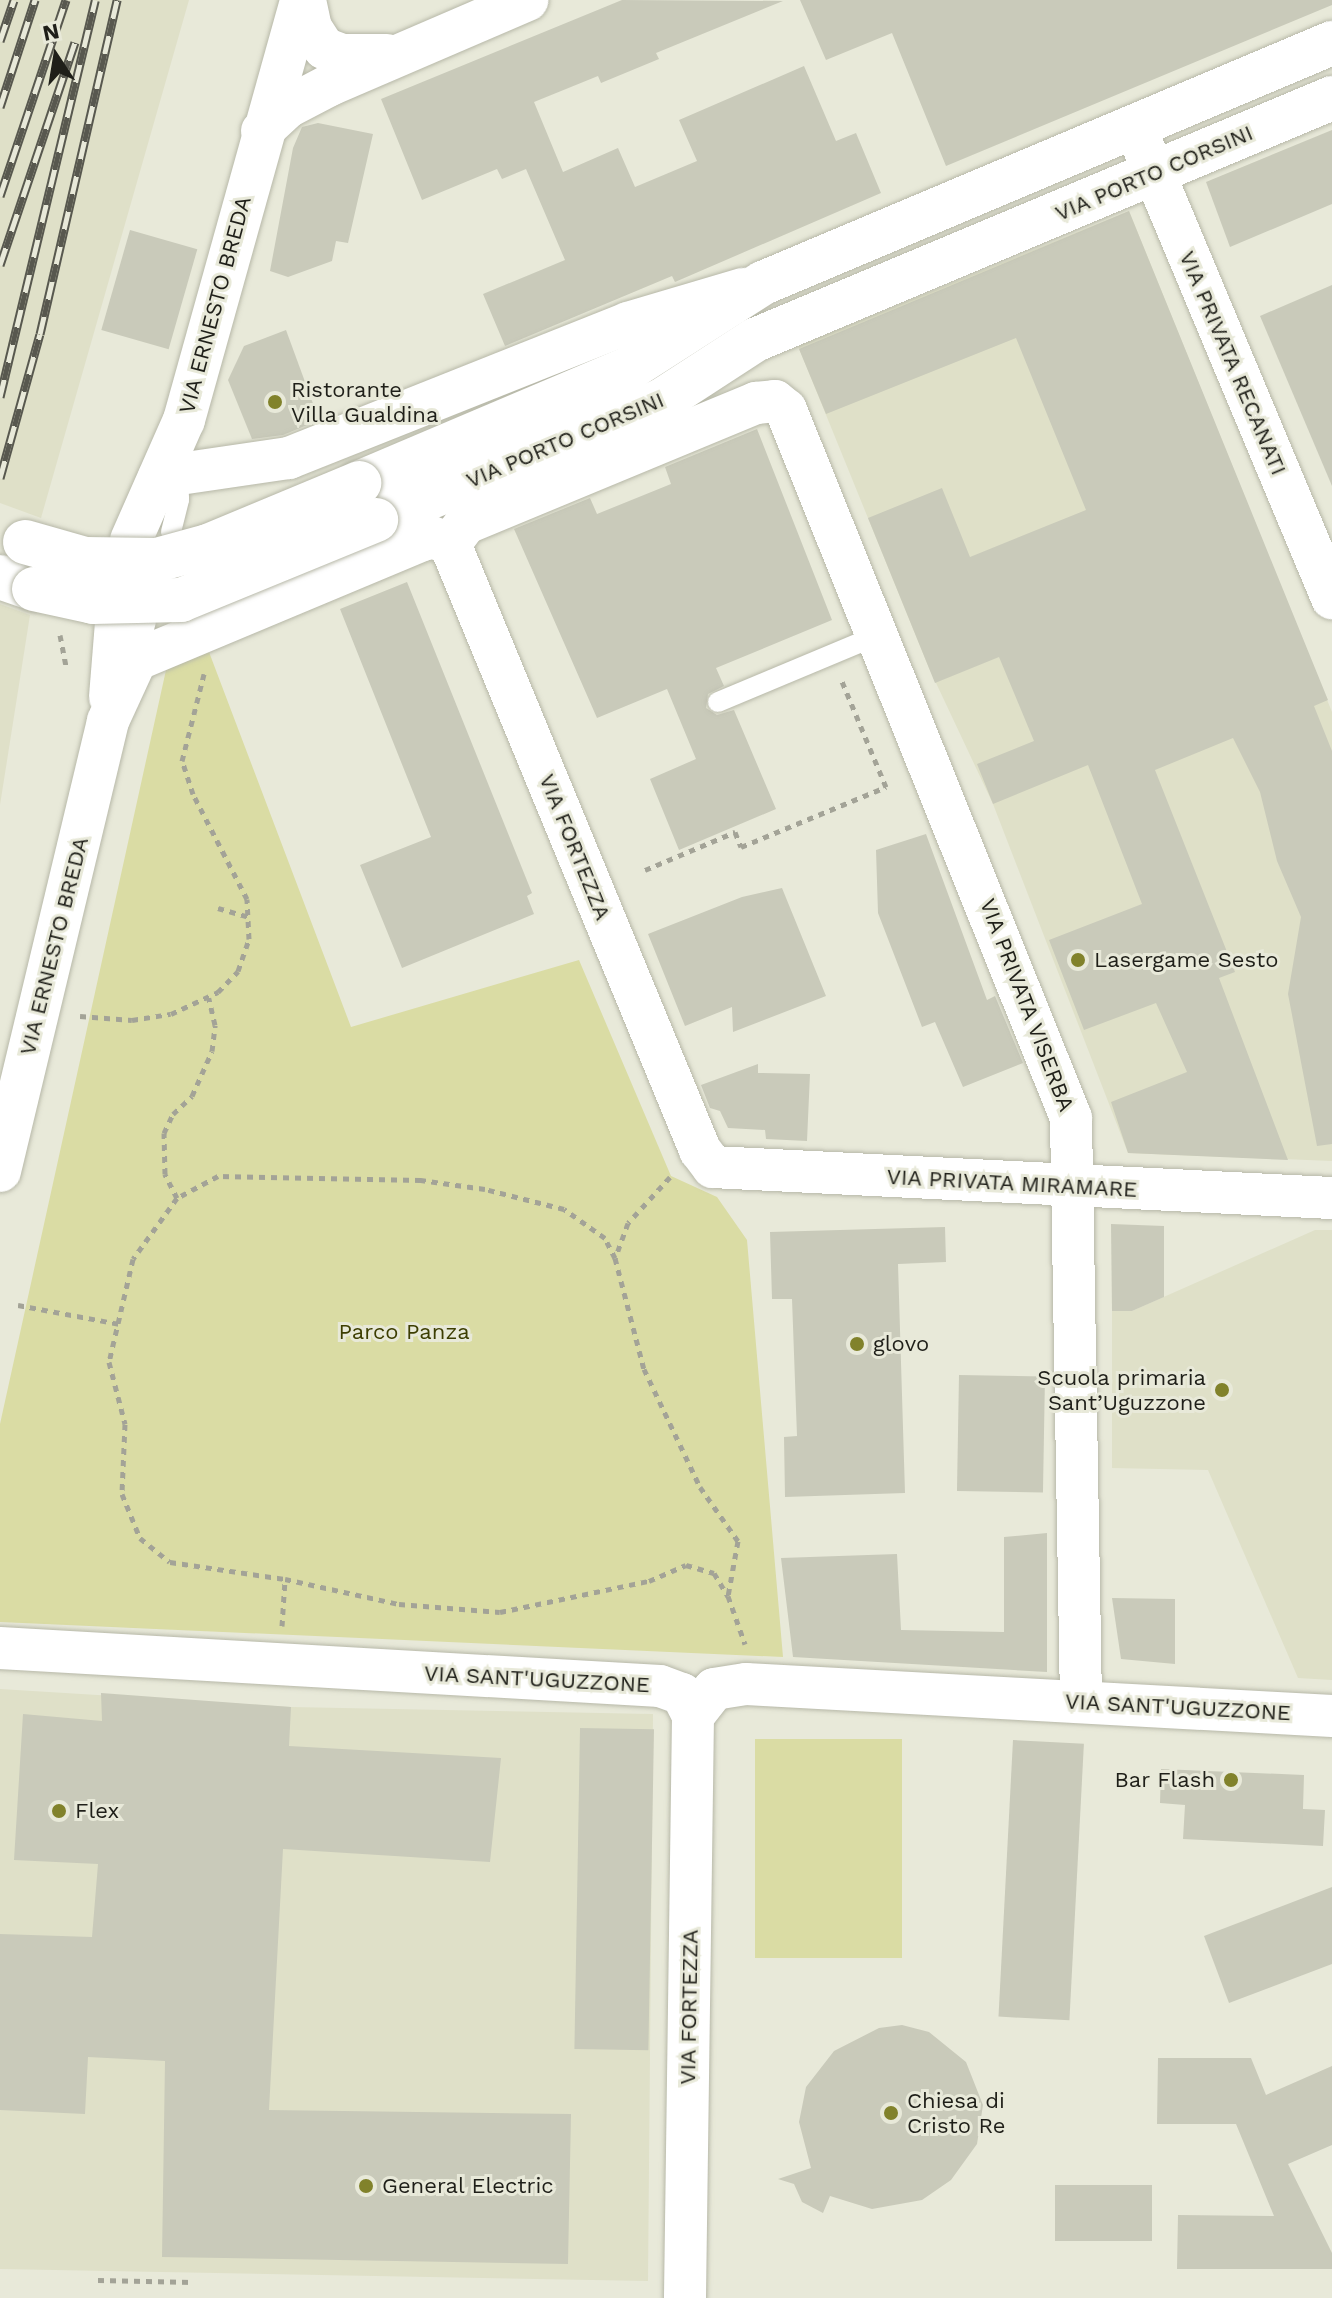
<!DOCTYPE html>
<html>
<head>
<meta charset="utf-8">
<style>
  body { margin:0 }
  #map { position:relative; width:1332px; height:2298px; overflow:hidden; background:#e8e9d9; font-family:"Work Sans",sans-serif }
  div>[style] { position:absolute }
  [style*='--x'] { left:calc(var(--x)*1px); top:calc(var(--y)*1px); width:calc(var(--w)*1px); rotate:calc(var(--a)*1deg) }
  .built>* { inset:0; background:#dfe0c8 }
  .green>* { inset:0; background:#dadca4; transform-origin:0 0 }
  .building>* { inset:0; background:#c9caba; transform-origin:0 0 }
  .path>* { height:5px; margin-top:-2.5px; transform-origin:0; background:repeating-linear-gradient(90deg,#a3a397 0 6px,transparent 0 12px) }
  .roads { filter:drop-shadow(0 0 2px #b7b8a8) drop-shadow(0 0 2px #b7b8a8) }
  .service>* { height:20px; margin:-10px; padding:0 10px; transform-origin:10px; border-radius:10px; background:#fff }
  .minor>* { height:42px; margin:-21px; padding:0 21px; transform-origin:21px; border-radius:21px; background:#fff }
  .tertiary>* { height:44px; margin:-22px; padding:0 22px; transform-origin:22px; border-radius:22px; background:#fff }
  .rail>* { height:9px; margin-top:-4.5px; transform-origin:0; background:repeating-linear-gradient(90deg,#e8e9d9 0 18px,#58584f 0 36px); box-sizing:border-box; border-block:2px solid #58584f }
  .bridges { filter:drop-shadow(0 0 2px #b7b8a8) drop-shadow(0 0 2px #b7b8a8) }
  .tertiary-bridge>* { height:44px; margin:-22px; padding:0 22px; transform-origin:22px; border-radius:22px; background:#fff }
  .dots>* { width:22px; height:22px; translate:-50% -50%; box-sizing:border-box; border:4px solid #e8e9d9; border-radius:50% }
  span { translate:-50% -50%; white-space:nowrap; text-align:center; line-height:1.15; -webkit-text-stroke:6px #e8e9d9; paint-order:stroke }
  .street-label { font-size:22px; color:#1f1f19 }
  .poi-label { font-size:22px; color:#1f1f19 }
  .left { translate:0 -50%; text-align:left }
  .right { translate:-100% -50%; text-align:right }
  .park-label { font-size:22px; color:#3d3e02 }
  .north { position:absolute; left:16px; top:16px; width:80px; height:80px; -webkit-text-stroke:6px #e8e9d9; paint-order:stroke; rotate:348deg; font-size:22px; font-weight:700; line-height:32px; text-align:center; color:#1f1f19 }
  .north::after { content:''; display:block; margin:auto; width:28px; height:36px; background:#1f1f19; clip-path:polygon(50% 0,100% 100%,50% 72%,0 100%) }
</style>
</head>
<body>
<div id="map">
  <div class="built">
    <i style="clip-path:polygon(0 0,189px 0,41px 518px,0 503px)"></i>
    <i style="clip-path:polygon(1129px 211px,1332px 712px,1332px 1161px,1128px 1153px,993px 804px,929px 668px,798px 346px)"></i>
    <i style="clip-path:polygon(0 604px,30px 615px,0 805px)"></i>
    <i style="clip-path:polygon(1315px 1230px,1332px 1230px,1332px 1680px,1298px 1678px,1208px 1470px,1112px 1468px,1112px 1311px,1132px 1311px)"></i>
    <i style="clip-path:polygon(0 1689px,291px 1707px,653px 1714px,648px 2281px,0 2269px)"></i>
  </div>
  <div class="green">
    <i style="clip-path:polygon(209px 652px,351px 1027px,579px 960px,671px 1176px,717px 1197px,747px 1240px,783px 1657px,0 1622px,0 1424px,166px 670px)"></i>
    <i style="left:902px;top:1739px;width:219px;height:147px;rotate:90deg"></i>
  </div>
  <div class="building">
    <i style="clip-path:polygon(622px 0,783px 1px,656px 53px,659px 59px,601px 83px,598px 76px,534px 102px,563px 172px,618px 148px,635px 187px,697px 161px,679px 120px,804px 66px,836px 141px,856px 133px,881px 193px,675px 282px,672px 276px,505px 346px,483px 294px,565px 260px,526px 169px,502px 179px,497px 169px,422px 200px,381px 99px)"></i>
    <i style="clip-path:polygon(800px 0,1332px 0,1332px 5px,946px 166px,892px 33px,826px 60px)"></i>
    <i style="clip-path:polygon(318px 123px,373px 134px,348px 243px,336px 241px,332px 261px,288px 277px,270px 271px,293px 148px,302px 127px)"></i>
    <i style="clip-path:polygon(1332px 130px,1332px 204px,1230px 247px,1206px 182px)"></i>
    <i style="clip-path:polygon(1129px 211px,1328px 700px,1314px 706px,1332px 751px,1332px 1144px,1317px 1146px,1288px 994px,1301px 917px,1277px 861px,1260px 792px,1233px 738px,1155px 770px,1235px 972px,1219px 978px,1288px 1160px,1128px 1153px,1111px 1102px,1187px 1072px,1156px 1003px,1084px 1030px,1049px 940px,1142px 904px,1088px 765px,993px 804px,977px 764px,1034px 741px,999px 657px,935px 683px,868px 518px,942px 488px,970px 557px,1086px 510px,1016px 338px,826px 414px,799px 349px)"></i>
    <i style="left:130px;top:230px;width:70px;height:104px;rotate:16deg"></i>
    <i style="clip-path:polygon(1332px 285px,1332px 486px,1260px 316px)"></i>
    <i style="clip-path:polygon(286px 330px,319px 420px,283px 435px,252px 439px,228px 380px,244px 346px)"></i>
    <i style="clip-path:polygon(757px 429px,832px 620px,716px 668px,724px 686px,708px 694px,706px 708px,717px 715px,734px 710px,776px 809px,679px 850px,650px 779px,696px 759px,667px 689px,597px 718px,514px 529px,590px 498px,597px 514px,671px 484px,665px 467px)"></i>
    <i style="clip-path:polygon(407px 582px,532px 893px,527px 896px,534px 914px,402px 968px,360px 865px,431px 837px,340px 609px)"></i>
    <i style="clip-path:polygon(926px 834px,987px 1000px,995px 996px,1023px 1063px,963px 1087px,935px 1022px,922px 1027px,878px 913px,876px 850px)"></i>
    <i style="clip-path:polygon(782px 888px,826px 996px,733px 1032px,732px 1007px,685px 1026px,648px 934px,742px 897px)"></i>
    <i style="clip-path:polygon(758px 1064px,758px 1073px,810px 1074px,807px 1141px,766px 1139px,765px 1130px,728px 1128px,720px 1111px,710px 1108px,701px 1085px)"></i>
    <i style="clip-path:polygon(1111px 1224px,1164px 1226px,1164px 1297px,1132px 1311px,1112px 1311px)"></i>
    <i style="clip-path:polygon(945px 1227px,946px 1262px,898px 1264px,905px 1493px,785px 1497px,784px 1437px,797px 1436px,792px 1299px,772px 1299px,770px 1232px)"></i>
    <i style="left:959px;top:1375px;width:86px;height:116px;rotate:1deg"></i>
    <i style="clip-path:polygon(1047px 1533px,1047px 1672px,793px 1657px,781px 1558px,897px 1554px,901px 1630px,1004px 1632px,1004px 1537px)"></i>
    <i style="clip-path:polygon(1112px 1598px,1175px 1599px,1175px 1664px,1121px 1659px)"></i>
    <i style="clip-path:polygon(101px 1693px,291px 1707px,289px 1746px,501px 1758px,490px 1862px,283px 1849px,269px 2110px,571px 2114px,568px 2264px,162px 2257px,165px 2061px,88px 2057px,85px 2114px,0 2110px,0 1934px,92px 1937px,98px 1864px,14px 1860px,23px 1714px,102px 1721px)"></i>
    <i style="left:580px;top:1728px;width:74px;height:321px;rotate:1deg"></i>
    <i style="left:1013px;top:1740px;width:71px;height:277px;rotate:3deg"></i>
    <i style="clip-path:polygon(1161px 1769px,1304px 1775px,1303px 1809px,1325px 1810px,1323px 1846px,1183px 1839px,1185px 1805px,1160px 1803px)"></i>
    <i style="clip-path:polygon(1332px 1887px,1332px 1964px,1229px 2003px,1204px 1936px)"></i>
    <i style="clip-path:polygon(902px 2025px,929px 2032px,966px 2062px,983px 2105px,977px 2144px,951px 2180px,922px 2200px,872px 2209px,830px 2196px,823px 2213px,802px 2202px,794px 2184px,778px 2179px,811px 2168px,799px 2122px,806px 2087px,834px 2051px,879px 2028px)"></i>
    <i style="clip-path:polygon(1158px 2058px,1251px 2058px,1266px 2095px,1332px 2066px,1332px 2145px,1288px 2164px,1332px 2253px,1332px 2269px,1177px 2269px,1178px 2215px,1274px 2216px,1236px 2124px,1157px 2124px)"></i>
    <i style="left:1055px;top:2185px;width:97px;height:56px"></i>
  </div>
  <div class="path">
    <i style="--x:60;--y:635;--w:31;--a:79"></i>
    <i style="--x:645;--y:870;--w:98;--a:-22.9"></i>
    <i style="--x:735;--y:832;--w:16;--a:68"></i>
    <i style="--x:741;--y:847;--w:157;--a:-22.5"></i>
    <i style="--x:886;--y:787;--w:117;--a:-112.6"></i>
    <i style="--x:218;--y:908;--w:33;--a:16"></i>
    <i style="--x:80;--y:1016;--w:52;--a:4.4"></i>
    <i style="--x:132;--y:1020;--w:39;--a:-9"></i>
    <i style="--x:171;--y:1014;--w:52;--a:-25.1"></i>
    <i style="--x:218;--y:992;--w:29;--a:-46"></i>
    <i style="--x:238;--y:971;--w:34;--a:-71"></i>
    <i style="--x:249;--y:939;--w:40;--a:-92.9"></i>
    <i style="--x:247;--y:899;--w:118;--a:-117.2"></i>
    <i style="--x:193;--y:794;--w:35;--a:-108"></i>
    <i style="--x:182;--y:761;--w:90;--a:-75.8"></i>
    <i style="--x:670;--y:1177;--w:62;--a:132.4"></i>
    <i style="--x:628;--y:1223;--w:37;--a:110"></i>
    <i style="--x:615;--y:1258;--w:115;--a:75.4"></i>
    <i style="--x:644;--y:1369;--w:131;--a:64.6"></i>
    <i style="--x:700;--y:1487;--w:66;--a:54.9"></i>
    <i style="--x:738;--y:1541;--w:56;--a:100.3"></i>
    <i style="--x:728;--y:1596;--w:51;--a:70.5"></i>
    <i style="--x:177;--y:1198;--w:27;--a:-117"></i>
    <i style="--x:165;--y:1174;--w:41;--a:-91.4"></i>
    <i style="--x:164;--y:1133;--w:21;--a:-65"></i>
    <i style="--x:173;--y:1114;--w:26;--a:-43"></i>
    <i style="--x:192;--y:1096;--w:49;--a:-66"></i>
    <i style="--x:212;--y:1051;--w:26;--a:-83"></i>
    <i style="--x:215;--y:1025;--w:28;--a:-103"></i>
    <i style="--x:615;--y:1258;--w:22;--a:-117"></i>
    <i style="--x:605;--y:1238;--w:50;--a:-144.7"></i>
    <i style="--x:564;--y:1209;--w:81;--a:-165.8"></i>
    <i style="--x:485;--y:1189;--w:65;--a:-172"></i>
    <i style="--x:421;--y:1180;--w:203;--a:-178.9"></i>
    <i style="--x:218;--y:1176;--w:47;--a:151.8"></i>
    <i style="--x:177;--y:1198;--w:75;--a:125.8"></i>
    <i style="--x:133;--y:1259;--w:106;--a:103.1"></i>
    <i style="--x:109;--y:1362;--w:64;--a:75.5"></i>
    <i style="--x:125;--y:1424;--w:70;--a:92.5"></i>
    <i style="--x:122;--y:1494;--w:48;--a:67.8"></i>
    <i style="--x:140;--y:1538;--w:38;--a:39"></i>
    <i style="--x:170;--y:1562;--w:116;--a:8.4"></i>
    <i style="--x:285;--y:1579;--w:117;--a:12.4"></i>
    <i style="--x:399;--y:1604;--w:101;--a:4.5"></i>
    <i style="--x:500;--y:1612;--w:152;--a:-11.8"></i>
    <i style="--x:649;--y:1581;--w:40;--a:-23.4"></i>
    <i style="--x:686;--y:1565;--w:29;--a:16"></i>
    <i style="--x:714;--y:1573;--w:27;--a:59"></i>
    <i style="--x:18;--y:1305;--w:104;--a:10.6"></i>
    <i style="--x:282;--y:1626;--w:47;--a:-86.3"></i>
    <i style="--x:98;--y:2280;--w:95;--a:1.2"></i>
  </div>
  <div class="roads">
    <div class="service">
      <i style="--x:171;--y:532;--w:34;--a:-76"></i>
      <i style="--x:179;--y:499;--w:26;--a:-92"></i>
      <i style="--x:136;--y:660;--w:40;--a:-75.6"></i>
      <i style="--x:718;--y:702;--w:173;--a:-22.7"></i>
    </div>
    <div class="minor">
      <i style="--x:305;--y:0;--w:29;--a:78"></i>
      <i style="--x:311;--y:28;--w:24;--a:57"></i>
      <i style="--x:324;--y:48;--w:19;--a:21"></i>
      <i style="--x:342;--y:55;--w:45;--a:0"></i>
      <i style="--x:1135;--y:127;--w:511;--a:67.3"></i>
      <i style="--x:262;--y:131;--w:35;--a:-43"></i>
      <i style="--x:288;--y:107;--w:47;--a:-27.6"></i>
      <i style="--x:330;--y:85;--w:215;--a:-23.3"></i>
      <i style="--x:159;--y:477;--w:131;--a:-8.3"></i>
      <i style="--x:289;--y:458;--w:365;--a:-21.7"></i>
      <i style="--x:628;--y:323;--w:120;--a:-16.5"></i>
      <i style="--x:131;--y:540;--w:131;--a:-66.2"></i>
      <i style="--x:184;--y:420;--w:436;--a:-74.4"></i>
      <i style="--x:450;--y:544;--w:26;--a:-53"></i>
      <i style="--x:466;--y:523;--w:314;--a:-22.5"></i>
      <i style="--x:756;--y:403;--w:19;--a:-6"></i>
      <i style="--x:775;--y:401;--w:14;--a:39"></i>
      <i style="--x:786;--y:410;--w:763;--a:68.07"></i>
      <i style="--x:1071;--y:1118;--w:583;--a:89.02"></i>
      <i style="--x:450;--y:544;--w:656;--a:67.58"></i>
      <i style="--x:700;--y:1150;--w:21;--a:53"></i>
      <i style="--x:713;--y:1167;--w:620;--a:2.87"></i>
      <i style="--x:136;--y:660;--w:311;--a:-22.7"></i>
      <i style="--x:423;--y:540;--w:9;--a:-18"></i>
      <i style="--x:432;--y:537;--w:19;--a:21"></i>
      <i style="--x:110;--y:697;--w:75;--a:-85.4"></i>
      <i style="--x:0;--y:1171;--w:463;--a:-76.5"></i>
      <i style="--x:108;--y:721;--w:67;--a:-65.3"></i>
      <i style="--x:0;--y:1648;--w:661;--a:3.3"></i>
      <i style="--x:660;--y:1686;--w:23;--a:20"></i>
      <i style="--x:682;--y:1694;--w:25;--a:63"></i>
      <i style="--x:693;--y:1716;--w:582;--a:90.79"></i>
      <i style="--x:693;--y:1716;--w:34;--a:-52"></i>
      <i style="--x:714;--y:1689;--w:32;--a:-9"></i>
      <i style="--x:746;--y:1684;--w:587;--a:3.13"></i>
    </div>
    <div class="tertiary">
      <i style="--x:359;--y:483;--w:294;--a:-23"></i>
      <i style="--x:630;--y:368;--w:158;--a:-32.6"></i>
      <i style="--x:763;--y:283;--w:618;--a:-22.87"></i>
      <i style="--x:376;--y:520;--w:309;--a:-22.7"></i>
      <i style="--x:661;--y:401;--w:112;--a:-33"></i>
      <i style="--x:755;--y:340;--w:626;--a:-22.75"></i>
      <i style="--x:0;--y:577;--w:36;--a:19"></i>
    </div>
  </div>
  <div class="rail">
    <i style="--x:0;--y:41;--w:43;--a:-71.1"></i>
    <i style="--x:0;--y:107;--w:113;--a:-71.9"></i>
    <i style="--x:0;--y:196;--w:207;--a:-71.4"></i>
    <i style="--x:0;--y:265;--w:235;--a:-71.4"></i>
    <i style="--x:0;--y:397;--w:408;--a:-76.5"></i>
    <i style="--x:0;--y:478;--w:149;--a:-74.5"></i>
    <i style="--x:40;--y:334;--w:343;--a:-77"></i>
  </div>
  <div class="bridges">
    <div class="tertiary-bridge">
      <i style="--x:25;--y:542;--w:62;--a:15.8"></i>
      <i style="--x:85;--y:559;--w:72;--a:0.8"></i>
      <i style="--x:157;--y:560;--w:53;--a:-15.4"></i>
      <i style="--x:208;--y:546;--w:164;--a:-22.6"></i>
      <i style="--x:34;--y:589;--w:60;--a:12.4"></i>
      <i style="--x:93;--y:602;--w:88;--a:-1.3"></i>
      <i style="--x:181;--y:600;--w:211;--a:-22.3"></i>
    </div>
  </div>
  <div class="dots">
    <i style="left:275px;top:402px;background:#81822b"></i>
    <i style="left:1078px;top:960px;background:#81822b"></i>
    <i style="left:857px;top:1344px;background:#81822b"></i>
    <i style="left:1222px;top:1390px;background:#81822b"></i>
    <i style="left:1231px;top:1780px;background:#81822b"></i>
    <i style="left:59px;top:1811px;background:#81822b"></i>
    <i style="left:891px;top:2113px;background:#81822b"></i>
    <i style="left:366px;top:2186px;background:#81822b"></i>
  </div>
  <div class="street-label">
    <span style="left:1154px;top:173px;rotate:-23deg">VIA PORTO CORSINI</span>
    <span style="left:215px;top:305px;rotate:-75deg">VIA ERNESTO BREDA</span>
    <span style="left:1233px;top:363px;rotate:67deg">VIA PRIVATA RECANATI</span>
    <span style="left:565px;top:440px;rotate:-23deg">VIA PORTO CORSINI</span>
    <span style="left:575px;top:847px;rotate:68deg">VIA FORTEZZA</span>
    <span style="left:54px;top:946px;rotate:-76deg">VIA ERNESTO BREDA</span>
    <span style="left:1027px;top:1005px;rotate:69deg">VIA PRIVATA VISERBA</span>
    <span style="left:1012px;top:1183px;rotate:3deg">VIA PRIVATA MIRAMARE</span>
    <span style="left:537px;top:1679px;rotate:3deg">VIA SANT'UGUZZONE</span>
    <span style="left:1178px;top:1707px;rotate:3deg">VIA SANT'UGUZZONE</span>
    <span style="left:689px;top:2007px;rotate:-89deg">VIA FORTEZZA</span>
  </div>
  <div class="poi-label">
    <span class="left" style="left:291px;top:402px">Ristorante<br>Villa Gualdina</span>
    <span class="left" style="left:1094px;top:960px">Lasergame Sesto</span>
    <span class="left" style="left:873px;top:1344px">glovo</span>
    <span class="right" style="left:1206px;top:1390px">Scuola primaria<br>Sant’Uguzzone</span>
    <span class="right" style="left:1215px;top:1780px">Bar Flash</span>
    <span class="left" style="left:75px;top:1811px">Flex</span>
    <span class="left" style="left:907px;top:2113px">Chiesa di<br>Cristo Re</span>
    <span class="left" style="left:382px;top:2186px">General Electric</span>
  </div>
  <div class="park-label">
    <span style="left:404px;top:1332px">Parco Panza</span>
  </div>
  <div class="north">N</div>
</div>
</body>
</html>
